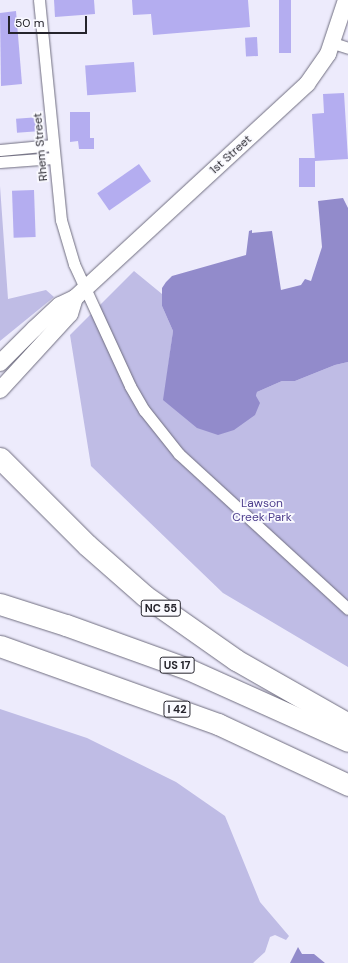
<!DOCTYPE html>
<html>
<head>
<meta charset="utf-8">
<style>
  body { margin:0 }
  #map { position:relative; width:348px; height:963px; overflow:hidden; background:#edebfc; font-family:"DM Sans",sans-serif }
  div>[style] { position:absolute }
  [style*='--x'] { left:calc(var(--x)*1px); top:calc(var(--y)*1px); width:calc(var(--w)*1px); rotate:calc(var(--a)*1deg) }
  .green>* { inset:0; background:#bfbce5 }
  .water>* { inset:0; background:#928bcb }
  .building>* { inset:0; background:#b4adf0; transform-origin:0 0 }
  .roads { filter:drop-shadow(0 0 1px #6f6d7f) drop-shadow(0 0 1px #6f6d7f) }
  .street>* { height:11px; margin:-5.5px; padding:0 5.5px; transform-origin:5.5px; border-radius:5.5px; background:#fff }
  .secondary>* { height:16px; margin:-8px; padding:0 8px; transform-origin:8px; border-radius:8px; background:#fff }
  .highway>* { height:21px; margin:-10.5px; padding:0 10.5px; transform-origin:10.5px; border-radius:10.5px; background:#fff }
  span { translate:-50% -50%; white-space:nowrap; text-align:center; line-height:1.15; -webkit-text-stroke:3.5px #fafaff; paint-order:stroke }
  .shield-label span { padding:1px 3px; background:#fafaff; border:1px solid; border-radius:3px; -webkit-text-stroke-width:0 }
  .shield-label { font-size:11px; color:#25242c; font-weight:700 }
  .street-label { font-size:12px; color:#25242c }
  .park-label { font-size:12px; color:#4f408e }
  .scale { position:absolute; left:8px; top:16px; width:79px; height:18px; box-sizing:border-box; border:2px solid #25242c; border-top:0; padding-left:5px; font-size:12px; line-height:14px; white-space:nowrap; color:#25242c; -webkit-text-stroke:3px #fafaff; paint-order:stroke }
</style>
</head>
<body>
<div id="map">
  <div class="green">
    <i style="clip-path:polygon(0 186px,8px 299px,46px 290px,54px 297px,0 341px)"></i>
    <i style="clip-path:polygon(134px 271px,162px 294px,162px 306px,173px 331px,164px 400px,256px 396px,257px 392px,282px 381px,295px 381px,335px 365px,348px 362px,348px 667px,223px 593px,91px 466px,70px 335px)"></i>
    <i style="clip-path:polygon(0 709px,87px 738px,176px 782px,225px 816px,260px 902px,289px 936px,286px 940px,275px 935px,270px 937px,265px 952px,253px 963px,0 963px)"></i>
  </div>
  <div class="water">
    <i style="clip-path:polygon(343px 198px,348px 208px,348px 362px,335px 365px,295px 381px,282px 381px,257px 392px,256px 396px,260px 403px,255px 415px,234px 430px,218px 435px,197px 428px,163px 400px,173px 331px,162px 306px,162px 288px,166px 282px,172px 276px,246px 255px,249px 231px,252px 230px,252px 233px,272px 231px,281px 290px,301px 285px,305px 279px,311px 281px,322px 247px,318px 201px)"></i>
    <i style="clip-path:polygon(298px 947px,302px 954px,314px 954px,325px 963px,290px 963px)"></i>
  </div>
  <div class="building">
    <i style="clip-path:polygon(54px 0,94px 0,95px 14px,55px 17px)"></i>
    <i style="clip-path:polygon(132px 0,248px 0,250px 27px,153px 35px,151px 14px,133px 15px)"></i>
    <i style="left:279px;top:0;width:12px;height:53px"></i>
    <i style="clip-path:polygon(16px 11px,22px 84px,1px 86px,0 13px)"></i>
    <i style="left:257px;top:37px;width:19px;height:12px;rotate:87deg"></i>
    <i style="left:134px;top:62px;width:30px;height:49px;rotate:86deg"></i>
    <i style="clip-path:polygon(344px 93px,348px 159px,315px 161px,312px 114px,324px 113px,323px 94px)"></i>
    <i style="clip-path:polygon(70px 112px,90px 112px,90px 138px,94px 138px,94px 149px,79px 149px,78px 141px,70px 142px)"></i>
    <i style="left:40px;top:117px;width:14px;height:24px;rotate:86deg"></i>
    <i style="left:299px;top:158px;width:16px;height:29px"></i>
    <i style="left:139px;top:164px;width:21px;height:51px;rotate:55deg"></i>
    <i style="left:34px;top:190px;width:47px;height:22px;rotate:88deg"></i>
  </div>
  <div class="roads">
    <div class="street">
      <i style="--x:39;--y:0;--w:221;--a:84.3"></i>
      <i style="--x:61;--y:220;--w:46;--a:73.5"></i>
      <i style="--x:74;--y:264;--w:134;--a:65.3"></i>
      <i style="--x:130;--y:386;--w:28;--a:60"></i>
      <i style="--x:144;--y:410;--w:56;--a:51.5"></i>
      <i style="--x:179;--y:454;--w:229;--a:42.5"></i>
      <i style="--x:333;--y:43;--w:16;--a:18"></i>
      <i style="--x:0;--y:150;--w:53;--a:-5.4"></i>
      <i style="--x:0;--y:162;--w:54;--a:-4.2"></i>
    </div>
    <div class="secondary">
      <i style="--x:0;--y:363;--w:48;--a:-45"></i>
      <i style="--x:34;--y:329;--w:35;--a:-43"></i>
      <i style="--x:60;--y:305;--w:17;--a:-25"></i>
      <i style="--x:75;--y:298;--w:316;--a:-42.7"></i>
      <i style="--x:307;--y:84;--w:37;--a:-55"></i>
      <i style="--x:328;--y:54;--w:57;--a:-71.6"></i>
      <i style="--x:0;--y:390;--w:103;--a:-47.4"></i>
      <i style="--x:70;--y:314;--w:17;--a:-73"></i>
    </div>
    <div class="highway">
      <i style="--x:0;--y:458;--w:123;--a:45"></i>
      <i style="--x:87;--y:545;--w:77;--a:41.3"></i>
      <i style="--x:145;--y:596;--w:111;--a:35.1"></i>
      <i style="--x:236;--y:660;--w:129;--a:29.7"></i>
      <i style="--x:0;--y:604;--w:69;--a:17.7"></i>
      <i style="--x:66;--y:625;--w:130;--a:19.8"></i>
      <i style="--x:188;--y:669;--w:175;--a:24.2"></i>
      <i style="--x:0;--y:646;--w:232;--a:19.7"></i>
      <i style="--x:218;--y:724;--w:144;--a:25.1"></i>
    </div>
  </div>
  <div class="shield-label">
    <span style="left:161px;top:608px">NC 55</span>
    <span style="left:177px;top:665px">US 17</span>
    <span style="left:177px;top:709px">I 42</span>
  </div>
  <div class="street-label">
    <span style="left:41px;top:147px;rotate:-95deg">Rhem Street</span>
    <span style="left:231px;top:155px;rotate:-42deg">1st Street</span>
  </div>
  <div class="park-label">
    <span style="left:262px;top:511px">Lawson<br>Creek Park</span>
  </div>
  <div class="scale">50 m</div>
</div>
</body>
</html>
